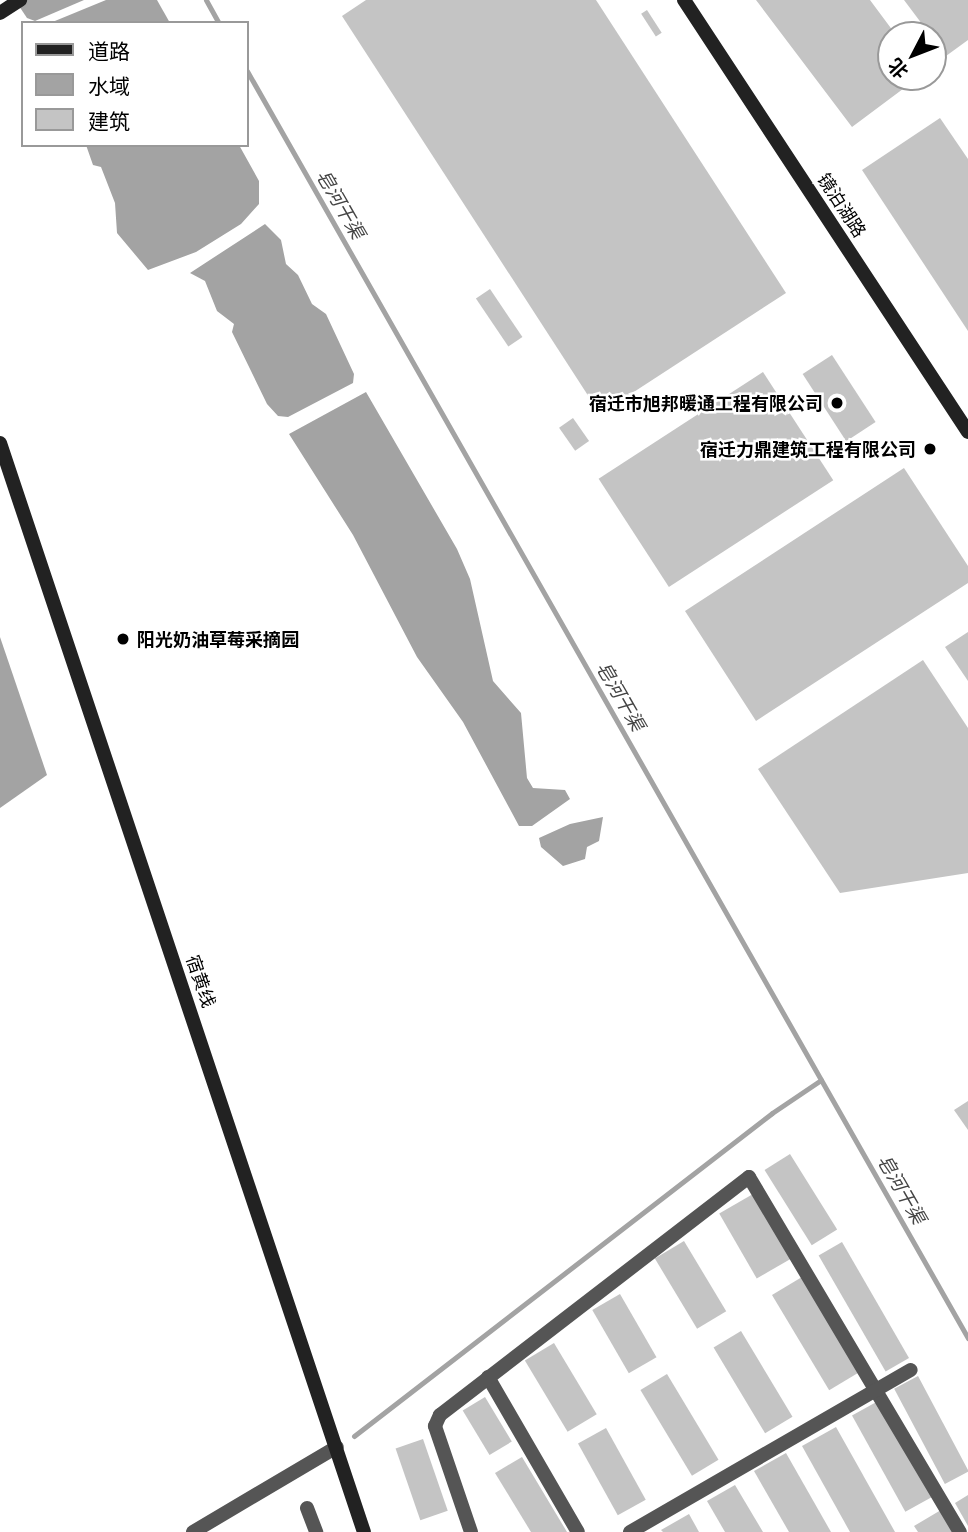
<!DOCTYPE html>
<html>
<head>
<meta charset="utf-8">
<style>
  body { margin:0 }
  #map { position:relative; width:968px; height:1532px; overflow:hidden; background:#fff; font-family:"Golos Text","Noto Sans SC",sans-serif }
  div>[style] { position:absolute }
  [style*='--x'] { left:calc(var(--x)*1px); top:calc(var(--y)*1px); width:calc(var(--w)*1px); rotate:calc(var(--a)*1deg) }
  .water>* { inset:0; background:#a3a3a3 }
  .stream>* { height:5px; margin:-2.5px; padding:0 2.5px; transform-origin:2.5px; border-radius:2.5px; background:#a3a3a3 }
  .building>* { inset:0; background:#c4c4c4; transform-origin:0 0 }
  .street>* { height:14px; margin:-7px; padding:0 7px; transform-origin:7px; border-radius:7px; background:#555 }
  .secondary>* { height:14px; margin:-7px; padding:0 7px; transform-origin:7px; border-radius:7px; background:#222 }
  .dots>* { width:19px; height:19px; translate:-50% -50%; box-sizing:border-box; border:4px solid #fff; border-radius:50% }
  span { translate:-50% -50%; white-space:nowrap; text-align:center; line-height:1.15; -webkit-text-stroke:5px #fff; paint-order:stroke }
  .street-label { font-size:18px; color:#000 }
  .poi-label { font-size:18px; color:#000; font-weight:700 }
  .right { translate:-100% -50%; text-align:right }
  .left { translate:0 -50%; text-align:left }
  .water-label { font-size:19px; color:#444; font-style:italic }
  .legend { position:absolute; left:21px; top:21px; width:228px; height:126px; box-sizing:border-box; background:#fff; border:2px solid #999; margin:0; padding:9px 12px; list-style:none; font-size:21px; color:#000 }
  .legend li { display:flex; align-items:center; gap:14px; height:35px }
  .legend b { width:35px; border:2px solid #999 }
  .north { position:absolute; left:877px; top:21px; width:70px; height:70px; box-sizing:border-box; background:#fff; border:2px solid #999; border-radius:50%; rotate:228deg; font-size:19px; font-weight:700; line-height:28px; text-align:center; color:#000 }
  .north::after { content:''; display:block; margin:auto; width:24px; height:32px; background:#000; clip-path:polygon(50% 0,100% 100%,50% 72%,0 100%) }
</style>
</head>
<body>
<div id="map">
  <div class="water">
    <i style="clip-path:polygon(15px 0,84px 0,35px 21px,27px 18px)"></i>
    <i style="clip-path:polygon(106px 0,157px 0,170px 23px,50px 23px)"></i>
    <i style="clip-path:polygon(86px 145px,239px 145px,259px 181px,259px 204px,241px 224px,196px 252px,148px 270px,117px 233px,115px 203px,101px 167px,93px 165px)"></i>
    <i style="clip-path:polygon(265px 224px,281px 240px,286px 264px,298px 275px,312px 304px,326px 314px,354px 374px,353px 383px,288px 417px,278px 416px,267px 404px,232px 332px,234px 324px,217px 311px,205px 281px,190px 273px)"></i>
    <i style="clip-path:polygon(366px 392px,457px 549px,470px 579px,493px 681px,521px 713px,527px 778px,533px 788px,565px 790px,570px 799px,532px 826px,519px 826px,463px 722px,417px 657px,353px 535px,289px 434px)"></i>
    <i style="clip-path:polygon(0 637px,47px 775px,0 808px)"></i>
    <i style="clip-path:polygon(603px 817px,599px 841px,587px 847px,585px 859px,563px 866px,541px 847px,539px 838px,570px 824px)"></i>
  </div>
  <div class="stream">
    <i style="--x:206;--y:0;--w:26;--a:61"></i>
    <i style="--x:247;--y:71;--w:1458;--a:60.36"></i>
    <i style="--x:354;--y:1436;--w:528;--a:-37.69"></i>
    <i style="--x:772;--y:1113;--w:59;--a:-34"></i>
  </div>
  <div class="building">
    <i style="clip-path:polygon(366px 0,596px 0,786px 293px,600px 414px,342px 16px)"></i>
    <i style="clip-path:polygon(756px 0,870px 0,896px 35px,891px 35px,891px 77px,919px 77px,852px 127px)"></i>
    <i style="clip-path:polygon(904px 0,968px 0,968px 40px,946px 56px)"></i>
    <i style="left:647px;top:10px;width:27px;height:7px;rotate:57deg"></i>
    <i style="clip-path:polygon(940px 118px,968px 159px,968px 331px,862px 170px)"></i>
    <i style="left:490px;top:289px;width:58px;height:17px;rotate:56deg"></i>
    <i style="left:832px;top:355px;width:80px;height:35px;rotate:57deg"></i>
    <i style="left:763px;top:372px;width:129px;height:196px;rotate:57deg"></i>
    <i style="left:573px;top:418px;width:28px;height:17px;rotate:55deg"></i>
    <i style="clip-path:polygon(904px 468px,968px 566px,968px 583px,756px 721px,685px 611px)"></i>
    <i style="clip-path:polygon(968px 632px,968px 681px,945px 647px)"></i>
    <i style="clip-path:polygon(923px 660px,968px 728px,968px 873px,840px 893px,758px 769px)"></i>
    <i style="clip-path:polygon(968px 1101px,968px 1130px,954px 1110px)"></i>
    <i style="left:790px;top:1154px;width:89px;height:30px;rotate:58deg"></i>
    <i style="left:753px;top:1194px;width:75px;height:39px;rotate:60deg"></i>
    <i style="left:684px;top:1241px;width:82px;height:34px;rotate:59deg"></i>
    <i style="left:842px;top:1242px;width:134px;height:27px;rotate:60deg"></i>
    <i style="left:802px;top:1277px;width:111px;height:35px;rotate:59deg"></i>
    <i style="left:620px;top:1294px;width:73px;height:32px;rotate:60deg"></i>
    <i style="left:741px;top:1331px;width:100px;height:32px;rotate:59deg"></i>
    <i style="left:554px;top:1343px;width:83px;height:34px;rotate:59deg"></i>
    <i style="left:667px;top:1374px;width:100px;height:31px;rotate:59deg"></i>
    <i style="left:918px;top:1376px;width:108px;height:27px;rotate:62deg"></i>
    <i style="left:485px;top:1397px;width:52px;height:26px;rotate:59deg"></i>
    <i style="left:880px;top:1400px;width:110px;height:32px;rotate:61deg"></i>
    <i style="clip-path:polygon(836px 1427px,895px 1532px,850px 1532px,802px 1446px)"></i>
    <i style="left:606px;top:1428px;width:82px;height:32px;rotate:61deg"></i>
    <i style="left:423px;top:1439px;width:76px;height:29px;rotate:71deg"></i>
    <i style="clip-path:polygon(786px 1453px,831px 1532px,789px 1532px,754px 1471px)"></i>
    <i style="clip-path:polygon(522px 1457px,567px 1532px,531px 1532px,495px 1473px)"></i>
    <i style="clip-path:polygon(735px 1485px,763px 1532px,725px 1532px,707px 1501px)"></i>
    <i style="clip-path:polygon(968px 1495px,968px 1526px,955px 1503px)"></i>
    <i style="clip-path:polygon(941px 1510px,954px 1532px,918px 1532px,914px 1526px)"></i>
    <i style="clip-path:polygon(689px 1514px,699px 1532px,663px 1532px,661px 1530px)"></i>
  </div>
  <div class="street">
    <i style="--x:488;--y:1377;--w:179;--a:59.9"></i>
    <i style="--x:307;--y:1508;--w:26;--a:69"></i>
    <i style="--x:193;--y:1532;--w:167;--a:-30.6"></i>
    <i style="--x:471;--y:1532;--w:112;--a:-108.8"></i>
    <i style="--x:435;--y:1426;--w:12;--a:-66"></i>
    <i style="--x:440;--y:1415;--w:390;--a:-37.6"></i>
    <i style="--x:749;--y:1177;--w:413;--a:59.3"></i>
    <i style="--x:630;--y:1532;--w:324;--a:-30"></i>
  </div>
  <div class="secondary">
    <i style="--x:684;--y:0;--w:517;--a:56.68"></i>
    <i style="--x:0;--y:13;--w:24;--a:-33"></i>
    <i style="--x:0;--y:443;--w:1148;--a:71.52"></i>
  </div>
  <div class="dots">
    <i style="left:837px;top:403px;background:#000"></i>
    <i style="left:930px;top:449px;background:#000"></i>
    <i style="left:123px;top:639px;background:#000"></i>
  </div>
  <div class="street-label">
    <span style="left:842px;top:205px;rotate:57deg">镜泊湖路</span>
    <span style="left:201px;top:981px;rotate:71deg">宿黄线</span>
  </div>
  <div class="poi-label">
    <span class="right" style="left:823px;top:403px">宿迁市旭邦暖通工程有限公司</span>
    <span class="right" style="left:916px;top:449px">宿迁力鼎建筑工程有限公司</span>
    <span class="left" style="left:137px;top:639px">阳光奶油草莓采摘园</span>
  </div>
  <div class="water-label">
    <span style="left:341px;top:204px;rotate:60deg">皂河干渠</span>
    <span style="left:621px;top:696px;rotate:60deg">皂河干渠</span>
    <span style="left:902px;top:1189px;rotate:60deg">皂河干渠</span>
  </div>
  <ul class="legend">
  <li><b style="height:9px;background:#222"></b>道路</li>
  <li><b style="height:19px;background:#a3a3a3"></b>水域</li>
  <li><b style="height:19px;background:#c4c4c4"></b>建筑</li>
  </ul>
  <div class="north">北</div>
</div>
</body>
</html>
